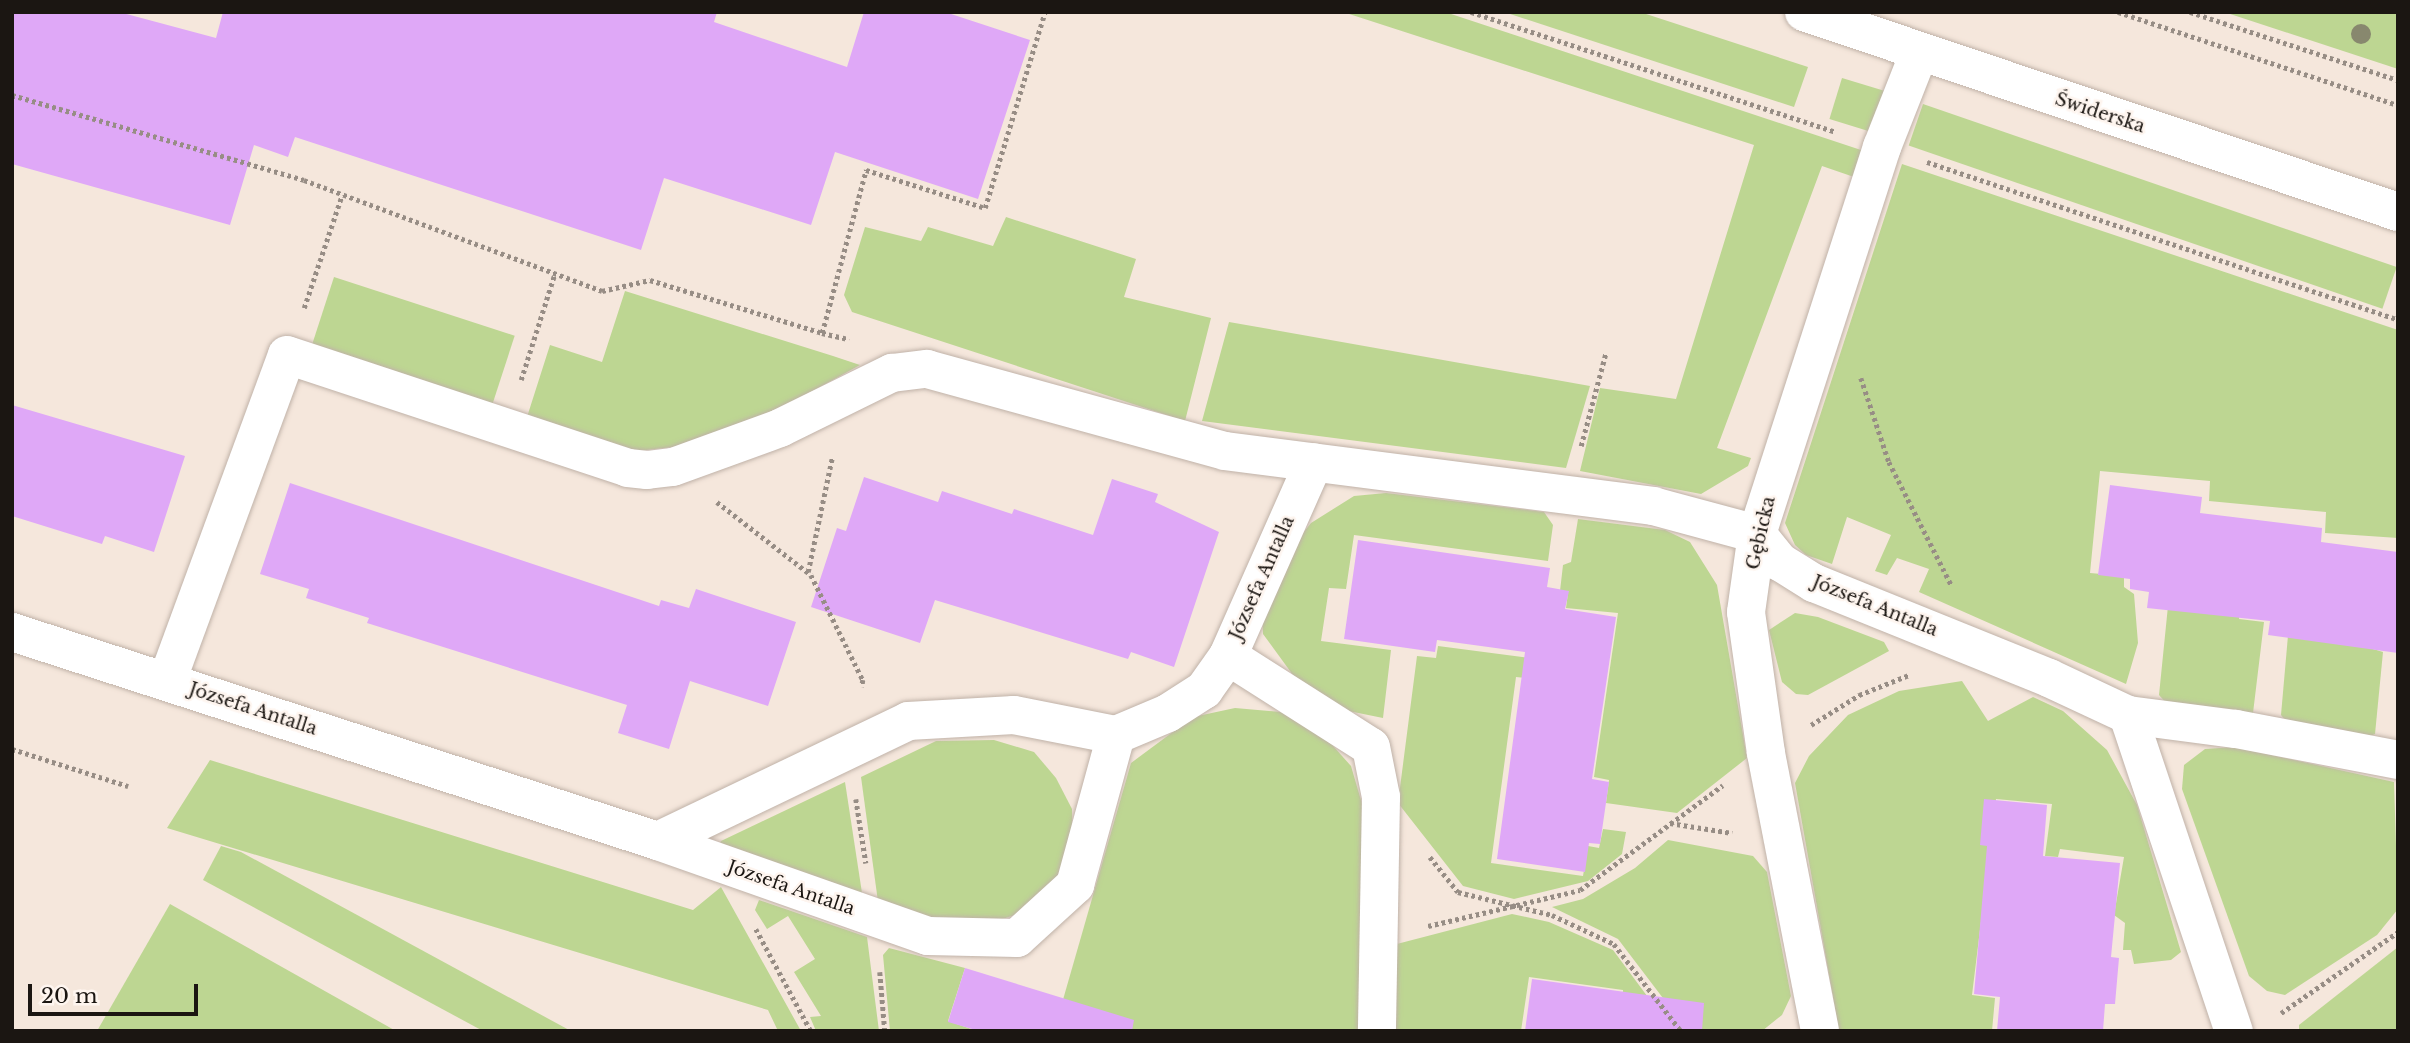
<!DOCTYPE html>
<html>
<head>
<meta charset="utf-8">
<style>
  body { margin:0 }
  #map { position:relative; width:2410px; height:1043px; overflow:hidden; background:#f5e7dc; font-family:"Libre Baskerville",serif }
  div>[style] { position:absolute }
  [style*='--x'] { left:calc(var(--x)*1px); top:calc(var(--y)*1px); width:calc(var(--w)*1px); rotate:calc(var(--a)*1deg) }
  .green>* { inset:0; background:#bdd692; transform-origin:0 0 }
  .building>* { inset:0; background:#dfa8f7 }
  .path>* { height:4.5px; margin-top:-2.25px; transform-origin:0; background:repeating-linear-gradient(90deg,#978d85 0 3.5px,transparent 0 7px) }
  .roads { filter:drop-shadow(0 0 2px #c0b2a8) drop-shadow(0 0 2px #c0b2a8) }
  .minor>* { height:38px; margin:-19px; padding:0 19px; transform-origin:19px; border-radius:19px; background:#fff }
  .trees>* { width:20px; height:20px; margin:-10px; border-radius:50%; background:#88886e }
  span { translate:-50% -50%; white-space:nowrap; text-align:center; line-height:1.15; -webkit-text-stroke:5px #fef5ef; paint-order:stroke }
  .street-label { font-size:18px; color:#1b1612 }
  .frame { position:absolute; inset:0; border:14px solid #1b1612; pointer-events:none }
  .scale { position:absolute; left:28px; top:984px; width:170px; height:32px; box-sizing:border-box; border:4px solid #1b1612; border-top:0; padding-left:9px; font-size:21px; line-height:24px; white-space:nowrap; color:#1b1612; -webkit-text-stroke:5px #fef5ef; paint-order:stroke }
</style>
</head>
<body>
<div id="map">
  <div class="green">
    <i style="clip-path:polygon(1343px 12px,1445px 12px,1864px 151px,1854px 177px,1822px 166px,1717px 448px,1751px 458px,1748px 466px,1701px 494px,1580px 471px,1600px 388px,1676px 399px,1754px 145px)"></i>
    <i style="clip-path:polygon(1504px 12px,1640px 12px,1808px 67px,1794px 107px)"></i>
    <i style="clip-path:polygon(2224px 12px,2398px 12px,2398px 69px)"></i>
    <i style="left:1842px;top:78px;width:44px;height:43px;rotate:17deg"></i>
    <i style="left:1923px;top:104px;width:501px;height:44px;rotate:19deg"></i>
    <i style="clip-path:polygon(1902px 164px,2398px 330px,2398px 538px,2325px 533px,2326px 512px,2209px 501px,2210px 481px,2100px 471px,2090px 573px,2124px 576px,2124px 587px,2134px 594px,2138px 643px,2126px 684px,1919px 592px,1929px 569px,1897px 558px,1887px 575px,1875px 571px,1891px 535px,1847px 517px,1832px 564px,1806px 555px,1795px 545px,1785px 523px)"></i>
    <i style="clip-path:polygon(1006px 217px,1136px 259px,1124px 297px,1211px 318px,1185px 421px,852px 312px,844px 295px,865px 227px,921px 241px,928px 227px,993px 246px)"></i>
    <i style="left:334px;top:277px;width:190px;height:74px;rotate:18deg"></i>
    <i style="clip-path:polygon(625px 291px,833px 356px,860px 365px,778px 410px,691px 445px,637px 451px,527px 417px,550px 345px,602px 362px)"></i>
    <i style="clip-path:polygon(1229px 322px,1590px 386px,1566px 468px,1202px 421px)"></i>
    <i style="clip-path:polygon(1386px 493px,1544px 512px,1553px 525px,1548px 561px,1354px 535px,1346px 589px,1329px 588px,1321px 641px,1391px 650px,1383px 718px,1324px 706px,1306px 693px,1263px 634px,1262px 612px,1280px 562px,1311px 523px,1354px 496px)"></i>
    <i style="clip-path:polygon(1578px 519px,1665px 530px,1690px 542px,1717px 585px,1747px 758px,1677px 813px,1606px 803px,1609px 780px,1594px 777px,1618px 613px,1566px 608px,1568px 593px,1560px 591px,1563px 565px,1571px 562px)"></i>
    <i style="clip-path:polygon(2169px 596px,2242px 599px,2239px 619px,2264px 622px,2253px 713px,2246px 716px,2168px 705px,2159px 695px)"></i>
    <i style="clip-path:polygon(1795px 613px,1818px 617px,1884px 642px,1889px 651px,1808px 695px,1796px 694px,1782px 682px,1769px 630px)"></i>
    <i style="clip-path:polygon(2289px 624px,2383px 652px,2375px 734px,2368px 737px,2290px 726px,2281px 715px)"></i>
    <i style="clip-path:polygon(1438px 646px,1529px 658px,1526px 678px,1516px 677px,1491px 863px,1583px 876px,1588px 846px,1599px 848px,1603px 829px,1626px 832px,1622px 854px,1588px 881px,1514px 899px,1463px 886px,1398px 803px,1417px 656px,1436px 658px)"></i>
    <i style="clip-path:polygon(1962px 681px,1988px 721px,2033px 697px,2063px 711px,2107px 750px,2137px 805px,2181px 952px,2171px 960px,2134px 964px,2131px 950px,2123px 950px,2125px 923px,2114px 915px,2124px 857px,2060px 849px,2058px 857px,2045px 856px,2052px 804px,1996px 799px,1972px 995px,1995px 998px,1992px 1031px,1839px 1031px,1795px 783px,1809px 756px,1848px 715px,1899px 691px)"></i>
    <i style="clip-path:polygon(1235px 708px,1280px 712px,1317px 728px,1351px 766px,1365px 814px,1362px 1031px,1054px 1031px,1131px 763px,1193px 717px)"></i>
    <i style="clip-path:polygon(994px 740px,1034px 752px,1056px 778px,1072px 809px,1073px 852px,1057px 887px,1030px 910px,990px 923px,943px 923px,879px 909px,861px 777px,936px 741px)"></i>
    <i style="clip-path:polygon(2235px 747px,2394px 782px,2398px 909px,2377px 935px,2285px 995px,2267px 991px,2249px 976px,2182px 789px,2184px 765px,2205px 749px)"></i>
    <i style="clip-path:polygon(210px 760px,693px 910px,721px 887px,801px 1031px,778px 1031px,768px 1010px,167px 828px)"></i>
    <i style="clip-path:polygon(845px 782px,864px 906px,719px 847px,721px 841px)"></i>
    <i style="clip-path:polygon(1668px 840px,1753px 856px,1767px 872px,1791px 996px,1782px 1015px,1762px 1031px,1688px 1031px,1618px 939px,1552px 907px,1583px 899px,1635px 868px)"></i>
    <i style="clip-path:polygon(221px 846px,241px 852px,571px 1031px,483px 1031px,203px 880px)"></i>
    <i style="clip-path:polygon(759px 900px,867px 937px,879px 1031px,816px 1031px,810px 1017px,821px 1016px,794px 972px,815px 959px,788px 916px,767px 929px,755px 910px)"></i>
    <i style="clip-path:polygon(170px 904px,396px 1031px,97px 1031px)"></i>
    <i style="clip-path:polygon(1512px 914px,1549px 922px,1613px 950px,1673px 1031px,1621px 1019px,1623px 990px,1529px 977px,1521px 1031px,1391px 1031px,1393px 945px)"></i>
    <i style="clip-path:polygon(2398px 947px,2398px 1031px,2299px 1031px,2299px 1025px)"></i>
    <i style="clip-path:polygon(889px 948px,965px 968px,948px 1021px,977px 1031px,890px 1031px,883px 955px)"></i>
  </div>
  <div class="building">
    <i style="clip-path:polygon(12px 12px,119px 12px,216px 38px,223px 12px,717px 12px,714px 22px,847px 67px,864px 12px,945px 12px,1030px 40px,978px 199px,835px 152px,811px 225px,664px 178px,641px 250px,295px 137px,288px 157px,254px 145px,230px 225px,12px 164px)"></i>
    <i style="clip-path:polygon(12px 405px,185px 456px,154px 552px,105px 536px,102px 544px,12px 516px)"></i>
    <i style="clip-path:polygon(864px 477px,938px 502px,942px 491px,1012px 514px,1014px 509px,1093px 535px,1112px 479px,1158px 494px,1155px 502px,1219px 532px,1174px 667px,1131px 652px,1128px 659px,935px 600px,920px 643px,811px 607px,837px 528px,846px 531px)"></i>
    <i style="clip-path:polygon(290px 483px,659px 606px,661px 600px,689px 608px,696px 589px,796px 622px,768px 706px,690px 681px,669px 749px,618px 733px,627px 705px,367px 623px,369px 618px,306px 598px,309px 589px,260px 574px)"></i>
    <i style="clip-path:polygon(2110px 485px,2202px 497px,2200px 513px,2322px 528px,2321px 542px,2398px 552px,2398px 653px,2268px 635px,2270px 621px,2147px 608px,2149px 592px,2130px 589px,2130px 579px,2098px 575px)"></i>
    <i style="clip-path:polygon(1358px 540px,1550px 568px,1547px 587px,1569px 591px,1565px 609px,1616px 617px,1592px 779px,1609px 782px,1600px 844px,1589px 843px,1585px 872px,1497px 859px,1525px 652px,1437px 640px,1435px 652px,1344px 639px)"></i>
    <i style="clip-path:polygon(1984px 799px,2047px 805px,2043px 856px,2120px 863px,2111px 957px,2119px 958px,2115px 1004px,2105px 1004px,2103px 1031px,1997px 1031px,2000px 997px,1974px 994px,1987px 846px,1980px 845px)"></i>
    <i style="clip-path:polygon(965px 968px,1134px 1020px,1132px 1031px,979px 1031px,948px 1022px)"></i>
    <i style="clip-path:polygon(1532px 979px,1704px 1003px,1702px 1031px,1525px 1031px)"></i>
  </div>
  <div class="path">
    <i style="--x:1471;--y:12;--w:384;--a:18.2"></i>
    <i style="--x:2118;--y:12;--w:295;--a:18.4"></i>
    <i style="--x:2190;--y:12;--w:219;--a:18.1"></i>
    <i style="--x:12;--y:95;--w:304;--a:16.2"></i>
    <i style="--x:304;--y:180;--w:318;--a:20.4"></i>
    <i style="--x:602;--y:291;--w:49;--a:-12.9"></i>
    <i style="--x:650;--y:280;--w:180;--a:17.1"></i>
    <i style="--x:822;--y:333;--w:169;--a:-74.9"></i>
    <i style="--x:866;--y:170;--w:125;--a:17.7"></i>
    <i style="--x:985;--y:208;--w:205;--a:-73"></i>
    <i style="--x:1927;--y:162;--w:497;--a:18.5"></i>
    <i style="--x:304;--y:308;--w:119;--a:-71.4"></i>
    <i style="--x:822;--y:333;--w:28;--a:13"></i>
    <i style="--x:1861;--y:378;--w:89;--a:71.6"></i>
    <i style="--x:1889;--y:462;--w:137;--a:63.1"></i>
    <i style="--x:521;--y:380;--w:112;--a:-72.4"></i>
    <i style="--x:1581;--y:446;--w:97;--a:-75.1"></i>
    <i style="--x:717;--y:502;--w:119;--a:37.8"></i>
    <i style="--x:811;--y:575;--w:117;--a:63.7"></i>
    <i style="--x:863;--y:680;--w:7;--a:98"></i>
    <i style="--x:808;--y:572;--w:116;--a:-78.1"></i>
    <i style="--x:1811;--y:725;--w:57;--a:-32"></i>
    <i style="--x:1859;--y:695;--w:54;--a:-21.8"></i>
    <i style="--x:12;--y:749;--w:122;--a:17.7"></i>
    <i style="--x:856;--y:799;--w:65;--a:81.1"></i>
    <i style="--x:1670;--y:823;--w:63;--a:9.2"></i>
    <i style="--x:1430;--y:857;--w:45;--a:51.3"></i>
    <i style="--x:1458;--y:892;--w:97;--a:13.7"></i>
    <i style="--x:1552;--y:915;--w:68;--a:25.1"></i>
    <i style="--x:1614;--y:944;--w:110;--a:52.4"></i>
    <i style="--x:1428;--y:926;--w:156;--a:-13.3"></i>
    <i style="--x:1580;--y:890;--w:177;--a:-36.3"></i>
    <i style="--x:756;--y:929;--w:116;--a:61.7"></i>
    <i style="--x:880;--y:972;--w:59;--a:85.2"></i>
    <i style="--x:2281;--y:1013;--w:142;--a:-34.7"></i>
  </div>
  <div class="roads">
    <div class="minor">
      <i style="--x:1804;--y:12;--w:627;--a:18.61"></i>
      <i style="--x:12;--y:632;--w:679;--a:17.93"></i>
      <i style="--x:658;--y:841;--w:286;--a:19.4"></i>
      <i style="--x:928;--y:936;--w:89;--a:1.3"></i>
      <i style="--x:1017;--y:938;--w:79;--a:-42.4"></i>
      <i style="--x:1075;--y:885;--w:156;--a:-74.7"></i>
      <i style="--x:1116;--y:735;--w:56;--a:-22.9"></i>
      <i style="--x:1168;--y:713;--w:43;--a:-32.6"></i>
      <i style="--x:1204;--y:690;--w:42;--a:-54.8"></i>
      <i style="--x:1228;--y:656;--w:212;--a:-66.1"></i>
      <i style="--x:1228;--y:656;--w:169;--a:32.5"></i>
      <i style="--x:1371;--y:747;--w:51;--a:78.7"></i>
      <i style="--x:1381;--y:797;--w:234;--a:91"></i>
      <i style="--x:167;--y:681;--w:347;--a:-69.8"></i>
      <i style="--x:287;--y:355;--w:359;--a:18.3"></i>
      <i style="--x:628;--y:468;--w:19;--a:6"></i>
      <i style="--x:647;--y:470;--w:26;--a:-7"></i>
      <i style="--x:673;--y:467;--w:114;--a:-20"></i>
      <i style="--x:780;--y:428;--w:125;--a:-26.2"></i>
      <i style="--x:892;--y:373;--w:35;--a:-7"></i>
      <i style="--x:927;--y:369;--w:309;--a:15.4"></i>
      <i style="--x:1225;--y:451;--w:432;--a:7.3"></i>
      <i style="--x:1653;--y:506;--w:108;--a:15.1"></i>
      <i style="--x:1757;--y:534;--w:36;--a:51"></i>
      <i style="--x:1780;--y:562;--w:40;--a:32"></i>
      <i style="--x:1814;--y:583;--w:253;--a:22"></i>
      <i style="--x:2049;--y:678;--w:87;--a:25.1"></i>
      <i style="--x:2128;--y:715;--w:109;--a:7.4"></i>
      <i style="--x:2236;--y:729;--w:165;--a:10.8"></i>
      <i style="--x:2128;--y:715;--w:333;--a:71.5"></i>
      <i style="--x:658;--y:841;--w:277;--a:-25.6"></i>
      <i style="--x:908;--y:721;--w:106;--a:-3.2"></i>
      <i style="--x:1014;--y:715;--w:104;--a:11.1"></i>
      <i style="--x:1820;--y:1031;--w:283;--a:-101"></i>
      <i style="--x:1766;--y:753;--w:142;--a:-98.1"></i>
      <i style="--x:1746;--y:612;--w:79;--a:-82"></i>
      <i style="--x:1757;--y:534;--w:407;--a:-72.1"></i>
      <i style="--x:1882;--y:147;--w:101;--a:-68.5"></i>
    </div>
  </div>
  <div class="trees">
    <i style="left:2361px;top:34px"></i>
  </div>
  <div class="street-label">
    <span style="left:2100px;top:113px;rotate:18deg">Świderska</span>
    <span style="left:1761px;top:533px;rotate:-77deg">Gębicka</span>
    <span style="left:1262px;top:578px;rotate:-66deg">Józsefa Antalla</span>
    <span style="left:1875px;top:606px;rotate:22deg">Józsefa Antalla</span>
    <span style="left:253px;top:709px;rotate:18deg">Józsefa Antalla</span>
    <span style="left:791px;top:888px;rotate:19deg">Józsefa Antalla</span>
  </div>
  <div class="frame"></div>
  <div class="scale">20 m</div>
</div>
</body>
</html>
